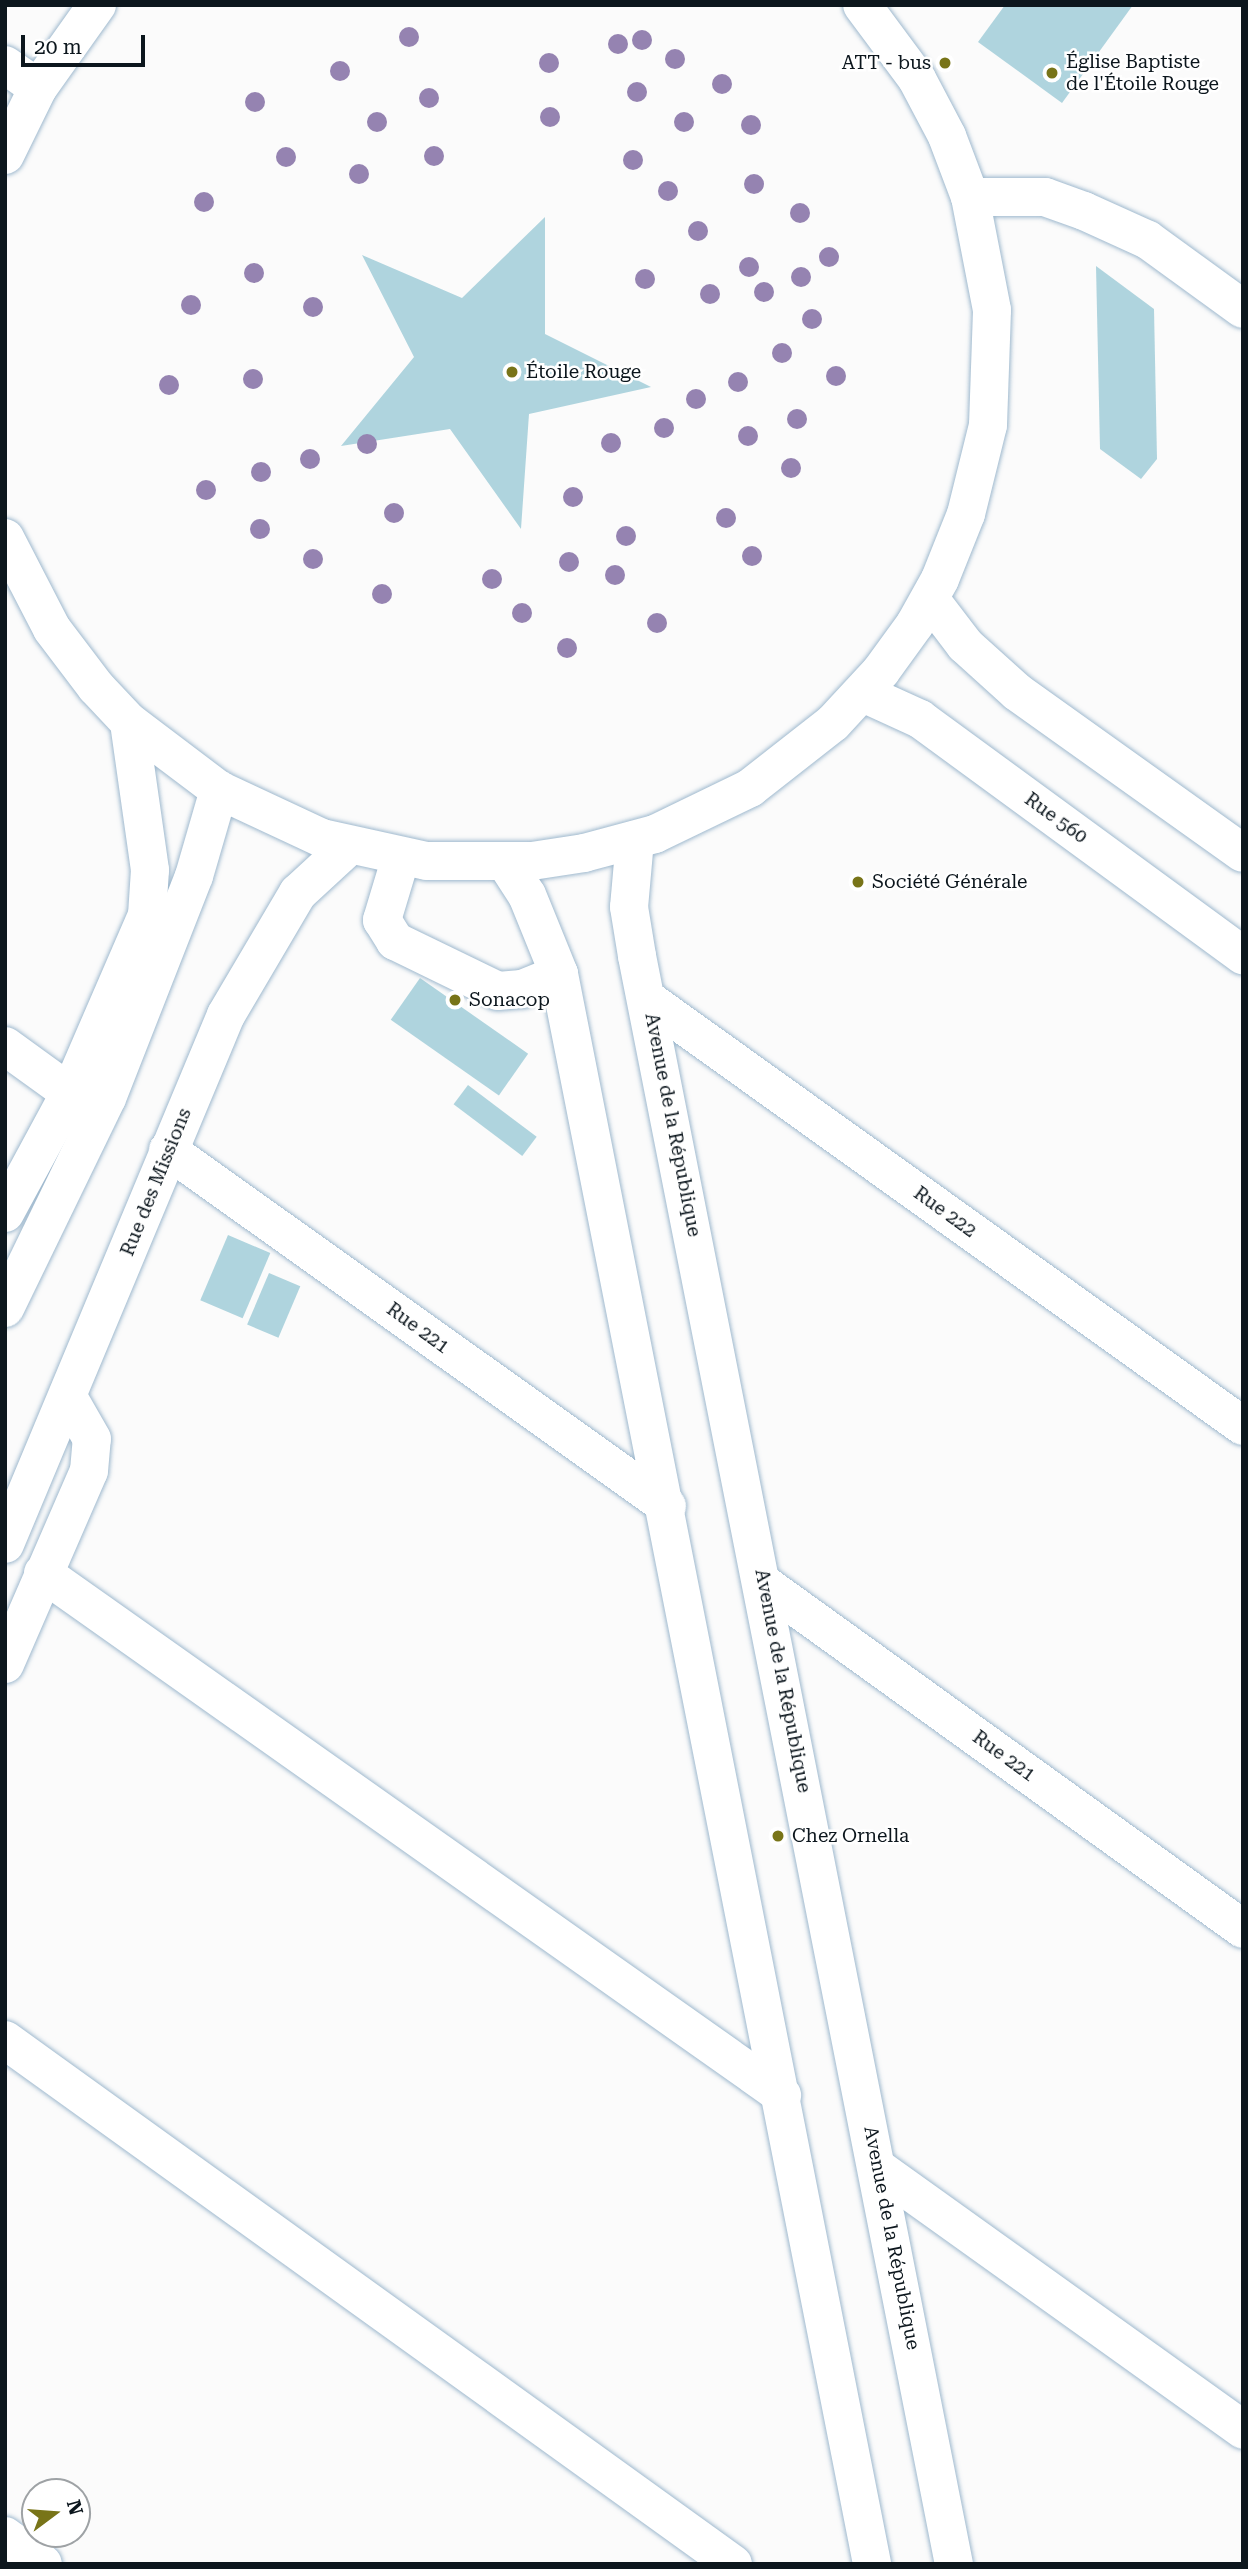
<!DOCTYPE html>
<html>
<head>
<meta charset="utf-8">
<style>
  body { margin:0 }
  #map { position:relative; width:1248px; height:2569px; overflow:hidden; background:#fbfbfb; font-family:"Roboto Serif",serif }
  div>[style] { position:absolute }
  [style*='--x'] { left:calc(var(--x)*1px); top:calc(var(--y)*1px); width:calc(var(--w)*1px); rotate:calc(var(--a)*1deg) }
  .building>* { inset:0; background:#afd4de; transform-origin:0 0 }
  .roads { filter:drop-shadow(0 0 2px #9fb9ce) drop-shadow(0 0 2px #9fb9ce) }
  .minor>* { height:38px; margin:-19px; padding:0 19px; transform-origin:19px; border-radius:19px; background:#fff }
  .major>* { height:38px; margin:-19px; padding:0 19px; transform-origin:19px; border-radius:19px; background:#fff }
  .highway>* { height:38px; margin:-19px; padding:0 19px; transform-origin:19px; border-radius:19px; background:#fff }
  .trees>* { width:20px; height:20px; margin:-10px; border-radius:50%; background:#9583b1 }
  .dots>* { width:19px; height:19px; translate:-50% -50%; box-sizing:border-box; border:4px solid #fff; border-radius:50% }
  span { translate:-50% -50%; white-space:nowrap; text-align:center; line-height:1.15; -webkit-text-stroke:5px #fff; paint-order:stroke }
  .poi-label { font-size:19px; color:#0c161d }
  .left { translate:0 -50%; text-align:left }
  .right { translate:-100% -50%; text-align:right }
  .street-label { font-size:19px; color:#0c161d }
  .frame { position:absolute; inset:0; border:7px solid #0c161d; pointer-events:none }
  .north { position:absolute; left:21px; top:2478px; width:70px; height:70px; box-sizing:border-box; background:#fff; border:2px solid #9ea2a5; border-radius:50%; rotate:74deg; font-size:19px; font-weight:700; line-height:28px; text-align:center; color:#0c161d }
  .north::after { content:''; display:block; margin:auto; width:24px; height:32px; background:#787418; clip-path:polygon(50% 0,100% 100%,50% 72%,0 100%) }
  .scale { position:absolute; left:21px; top:35px; width:124px; height:32px; box-sizing:border-box; border:4px solid #0c161d; border-top:0; padding-left:9px; font-size:21px; line-height:24px; white-space:nowrap; color:#0c161d; -webkit-text-stroke:5px #fff; paint-order:stroke }
</style>
</head>
<body>
<div id="map">
  <div class="building">
    <i style="clip-path:polygon(1005px 5px,1133px 5px,1062px 103px,978px 42px)"></i>
    <i style="clip-path:polygon(545px 217px,545px 334px,651px 387px,529px 414px,521px 529px,450px 429px,341px 446px,414px 357px,362px 255px,462px 298px)"></i>
    <i style="clip-path:polygon(1096px 266px,1154px 309px,1157px 459px,1141px 479px,1100px 449px)"></i>
    <i style="left:420px;top:978px;width:132px;height:51px;rotate:35deg"></i>
    <i style="left:468px;top:1085px;width:86px;height:24px;rotate:37deg"></i>
    <i style="left:228px;top:1235px;width:46px;height:71px;rotate:23deg"></i>
    <i style="left:269px;top:1273px;width:34px;height:56px;rotate:23deg"></i>
  </div>
  <div class="roads">
    <div class="minor">
      <i style="--x:970;--y:197;--w:75;--a:0"></i>
      <i style="--x:1045;--y:197;--w:41;--a:19.7"></i>
      <i style="--x:1084;--y:211;--w:70;--a:24.4"></i>
      <i style="--x:1148;--y:240;--w:117;--a:36"></i>
      <i style="--x:401;--y:857;--w:66;--a:106.8"></i>
      <i style="--x:382;--y:920;--w:25;--a:58"></i>
      <i style="--x:395;--y:941;--w:114;--a:25.9"></i>
      <i style="--x:498;--y:991;--w:24;--a:-5"></i>
      <i style="--x:522;--y:989;--w:40;--a:-22"></i>
      <i style="--x:647;--y:999;--w:733;--a:35.62"></i>
      <i style="--x:5;--y:1046;--w:80;--a:35.9"></i>
      <i style="--x:168;--y:1150;--w:613;--a:35.51"></i>
      <i style="--x:5;--y:1213;--w:136;--a:-61.6"></i>
      <i style="--x:70;--y:1093;--w:194;--a:-66.6"></i>
      <i style="--x:147;--y:915;--w:45;--a:-86.2"></i>
      <i style="--x:150;--y:870;--w:149;--a:-98.1"></i>
      <i style="--x:43;--y:1573;--w:905;--a:35.24"></i>
      <i style="--x:764;--y:1584;--w:590;--a:35.76"></i>
      <i style="--x:5;--y:1664;--w:210;--a:-66.5"></i>
      <i style="--x:89;--y:1471;--w:32;--a:-85"></i>
      <i style="--x:92;--y:1439;--w:48;--a:-119.7"></i>
      <i style="--x:5;--y:2040;--w:897;--a:35.75"></i>
      <i style="--x:879;--y:2169;--w:448;--a:35.6"></i>
      <i style="--x:5;--y:2536;--w:47;--a:36.4"></i>
    </div>
    <div class="major">
      <i style="--x:5;--y:65;--w:40;--a:34.9"></i>
      <i style="--x:930;--y:599;--w:58;--a:52.7"></i>
      <i style="--x:965;--y:645;--w:70;--a:42.1"></i>
      <i style="--x:1017;--y:692;--w:277;--a:35.5"></i>
      <i style="--x:863;--y:693;--w:63;--a:24.5"></i>
      <i style="--x:920;--y:719;--w:400;--a:36.2"></i>
      <i style="--x:635;--y:840;--w:67;--a:95.1"></i>
      <i style="--x:629;--y:907;--w:50;--a:80.7"></i>
      <i style="--x:637;--y:956;--w:1639;--a:78.85"></i>
      <i style="--x:506;--y:863;--w:38;--a:57"></i>
      <i style="--x:527;--y:895;--w:85;--a:67.9"></i>
      <i style="--x:559;--y:974;--w:1621;--a:78.86"></i>
    </div>
    <div class="highway">
      <i style="--x:5;--y:155;--w:75;--a:-63.8"></i>
      <i style="--x:38;--y:88;--w:102;--a:-54.6"></i>
      <i style="--x:5;--y:538;--w:102;--a:62.7"></i>
      <i style="--x:52;--y:629;--w:73;--a:52.8"></i>
      <i style="--x:96;--y:687;--w:48;--a:46.7"></i>
      <i style="--x:129;--y:722;--w:113;--a:37.1"></i>
      <i style="--x:219;--y:790;--w:114;--a:25"></i>
      <i style="--x:322;--y:838;--w:107;--a:12.4"></i>
      <i style="--x:427;--y:861;--w:105;--a:0"></i>
      <i style="--x:532;--y:861;--w:53;--a:-8.7"></i>
      <i style="--x:584;--y:853;--w:73;--a:-15"></i>
      <i style="--x:655;--y:834;--w:106;--a:-25.8"></i>
      <i style="--x:750;--y:788;--w:105;--a:-38.1"></i>
      <i style="--x:833;--y:723;--w:71;--a:-47.3"></i>
      <i style="--x:881;--y:671;--w:58;--a:-54.1"></i>
      <i style="--x:915;--y:624;--w:51;--a:-60.9"></i>
      <i style="--x:940;--y:579;--w:70;--a:-68.2"></i>
      <i style="--x:966;--y:514;--w:92;--a:-76.1"></i>
      <i style="--x:988;--y:425;--w:115;--a:-88"></i>
      <i style="--x:992;--y:310;--w:115;--a:-101"></i>
      <i style="--x:970;--y:197;--w:65;--a:-110.7"></i>
      <i style="--x:947;--y:136;--w:64;--a:-117.8"></i>
      <i style="--x:917;--y:79;--w:92;--a:-126.6"></i>
      <i style="--x:5;--y:1308;--w:233;--a:-64.1"></i>
      <i style="--x:107;--y:1098;--w:238;--a:-68.6"></i>
      <i style="--x:194;--y:876;--w:90;--a:-73.8"></i>
      <i style="--x:5;--y:1544;--w:573;--a:-67.33"></i>
      <i style="--x:226;--y:1015;--w:142;--a:-59.5"></i>
      <i style="--x:298;--y:893;--w:69;--a:-42.7"></i>
    </div>
  </div>
  <div class="trees">
    <i style="left:409px;top:37px"></i>
    <i style="left:642px;top:40px"></i>
    <i style="left:618px;top:44px"></i>
    <i style="left:675px;top:59px"></i>
    <i style="left:549px;top:63px"></i>
    <i style="left:340px;top:71px"></i>
    <i style="left:722px;top:84px"></i>
    <i style="left:637px;top:92px"></i>
    <i style="left:429px;top:98px"></i>
    <i style="left:255px;top:102px"></i>
    <i style="left:550px;top:117px"></i>
    <i style="left:377px;top:122px"></i>
    <i style="left:684px;top:122px"></i>
    <i style="left:751px;top:125px"></i>
    <i style="left:434px;top:156px"></i>
    <i style="left:286px;top:157px"></i>
    <i style="left:633px;top:160px"></i>
    <i style="left:359px;top:174px"></i>
    <i style="left:754px;top:184px"></i>
    <i style="left:668px;top:191px"></i>
    <i style="left:204px;top:202px"></i>
    <i style="left:800px;top:213px"></i>
    <i style="left:698px;top:231px"></i>
    <i style="left:829px;top:257px"></i>
    <i style="left:749px;top:267px"></i>
    <i style="left:254px;top:273px"></i>
    <i style="left:801px;top:277px"></i>
    <i style="left:645px;top:279px"></i>
    <i style="left:764px;top:292px"></i>
    <i style="left:710px;top:294px"></i>
    <i style="left:191px;top:305px"></i>
    <i style="left:313px;top:307px"></i>
    <i style="left:812px;top:319px"></i>
    <i style="left:782px;top:353px"></i>
    <i style="left:836px;top:376px"></i>
    <i style="left:253px;top:379px"></i>
    <i style="left:738px;top:382px"></i>
    <i style="left:169px;top:385px"></i>
    <i style="left:696px;top:399px"></i>
    <i style="left:797px;top:419px"></i>
    <i style="left:664px;top:428px"></i>
    <i style="left:748px;top:436px"></i>
    <i style="left:611px;top:443px"></i>
    <i style="left:367px;top:444px"></i>
    <i style="left:310px;top:459px"></i>
    <i style="left:791px;top:468px"></i>
    <i style="left:261px;top:472px"></i>
    <i style="left:206px;top:490px"></i>
    <i style="left:573px;top:497px"></i>
    <i style="left:394px;top:513px"></i>
    <i style="left:726px;top:518px"></i>
    <i style="left:260px;top:529px"></i>
    <i style="left:626px;top:536px"></i>
    <i style="left:752px;top:556px"></i>
    <i style="left:313px;top:559px"></i>
    <i style="left:569px;top:562px"></i>
    <i style="left:615px;top:575px"></i>
    <i style="left:492px;top:579px"></i>
    <i style="left:382px;top:594px"></i>
    <i style="left:522px;top:613px"></i>
    <i style="left:657px;top:623px"></i>
    <i style="left:567px;top:648px"></i>
  </div>
  <div class="dots">
    <i style="left:945px;top:63px;background:#787418"></i>
    <i style="left:1052px;top:73px;background:#787418"></i>
    <i style="left:512px;top:372px;background:#787418"></i>
    <i style="left:858px;top:882px;background:#787418"></i>
    <i style="left:455px;top:1000px;background:#787418"></i>
    <i style="left:778px;top:1836px;background:#787418"></i>
  </div>
  <div class="poi-label">
    <span class="left" style="left:1066px;top:73px">Église Baptiste<br>de l'Étoile Rouge</span>
    <span class="right" style="left:931px;top:63px">ATT - bus</span>
    <span class="left" style="left:526px;top:372px">Étoile Rouge</span>
    <span class="left" style="left:872px;top:882px">Société Générale</span>
    <span class="left" style="left:469px;top:1000px">Sonacop</span>
    <span class="left" style="left:792px;top:1836px">Chez Ornella</span>
  </div>
  <div class="street-label">
    <span style="left:1056px;top:818px;rotate:36deg">Rue 560</span>
    <span style="left:673px;top:1125px;rotate:79deg">Avenue de la République</span>
    <span style="left:156px;top:1182px;rotate:-68deg">Rue des Missions</span>
    <span style="left:945px;top:1212px;rotate:36deg">Rue 222</span>
    <span style="left:418px;top:1328px;rotate:36deg">Rue 221</span>
    <span style="left:783px;top:1681px;rotate:79deg">Avenue de la République</span>
    <span style="left:1004px;top:1756px;rotate:36deg">Rue 221</span>
    <span style="left:892px;top:2238px;rotate:79deg">Avenue de la République</span>
  </div>
  <div class="frame"></div>
  <div class="north">N</div>
  <div class="scale">20 m</div>
</div>
</body>
</html>
